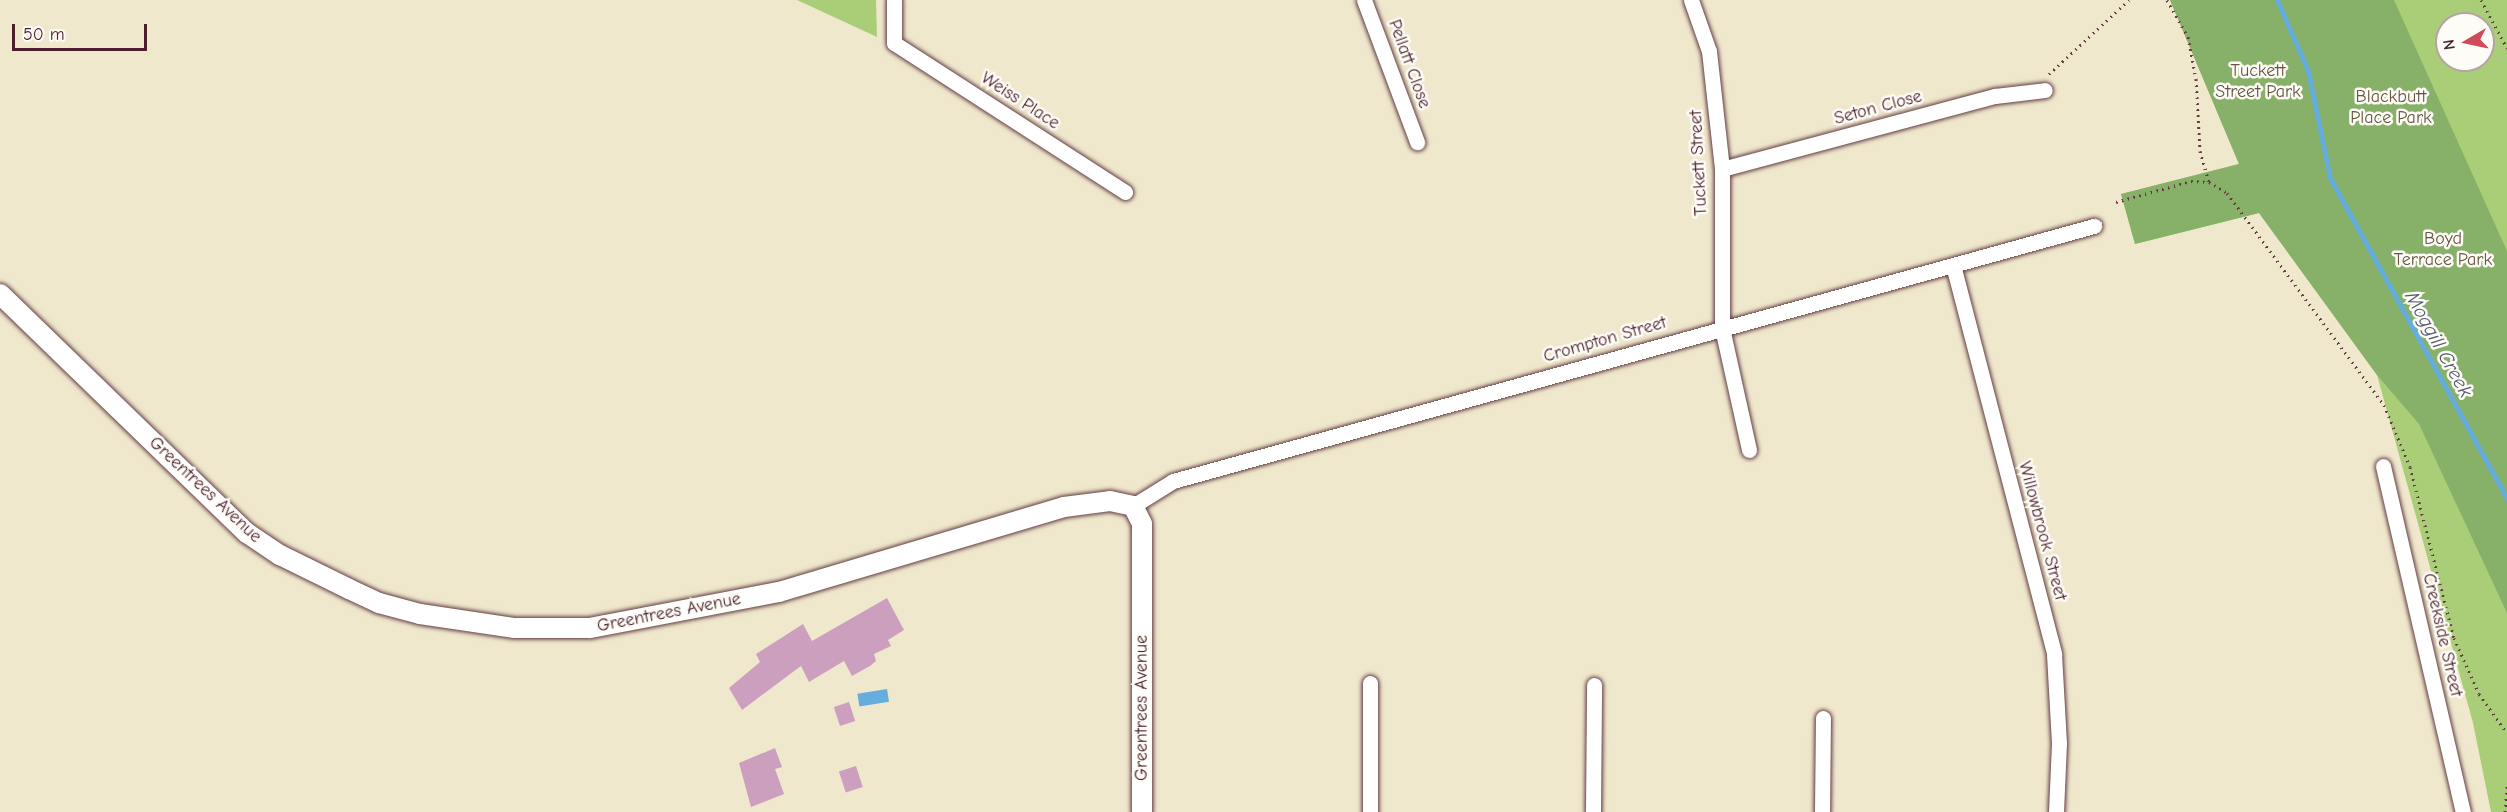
<!DOCTYPE html>
<html>
<head>
<meta charset="utf-8">
<style>
  body { margin:0 }
  #map { position:relative; width:2507px; height:812px; overflow:hidden; background:#f0e8cd; font-family:"Comic Neue",sans-serif }
  div>[style] { position:absolute }
  [style*='--x'] { left:calc(var(--x)*1px); top:calc(var(--y)*1px); width:calc(var(--w)*1px); rotate:calc(var(--a)*1deg) }
  .green>* { inset:0; background:#aace77 }
  .forest>* { inset:0; background:#87b168 }
  .water>* { inset:0; background:#65addd; transform-origin:0 0 }
  .stream>* { height:5px; margin:-2.5px; padding:0 2.5px; transform-origin:2.5px; border-radius:2.5px; background:#65addd }
  .building>* { inset:0; background:#cd9fbf; transform-origin:0 0 }
  .path>* { height:3px; margin-top:-1.5px; transform-origin:0; background:repeating-linear-gradient(90deg,#633d43 0 1.5px,transparent 0 6px) }
  .roads { filter:drop-shadow(0 0 2px #633d43) drop-shadow(0 0 2px #633d43) }
  .minor>* { height:15px; margin:-7.5px; padding:0 7.5px; transform-origin:7.5px; border-radius:7.5px; background:#fff }
  .tertiary>* { height:20px; margin:-10px; padding:0 10px; transform-origin:10px; border-radius:10px; background:#fff }
  span { translate:-50% -50%; white-space:nowrap; text-align:center; line-height:1.15; -webkit-text-stroke:5px #fdfcf7; paint-order:stroke }
  .street-label { font-size:18px; color:#4a1f2b }
  .park-label { font-size:18px; color:#675442 }
  .water-label { font-size:20px; color:#555872; font-style:italic }
  .north { position:absolute; left:2435px; top:12px; width:60px; height:60px; box-sizing:border-box; background:#fdfcf7; border:2px solid #b5a4a5; border-radius:50%; rotate:261deg; font-size:16px; font-weight:700; line-height:24px; text-align:center; color:#4a1f2b }
  .north::after { content:''; display:block; margin:auto; width:21px; height:27px; background:#d1495b; clip-path:polygon(50% 0,100% 100%,50% 72%,0 100%) }
  .scale { position:absolute; left:12px; top:24px; width:135px; height:27px; box-sizing:border-box; border:3px solid #4a1f2b; border-top:0; padding-left:8px; font-size:18px; line-height:21px; white-space:nowrap; color:#4a1f2b; -webkit-text-stroke:4px #fdfcf7; paint-order:stroke }
</style>
</head>
<body>
<div id="map">
  <div class="green">
    <i style="clip-path:polygon(797px 0,876px 0,877px 37px)"></i>
    <i style="clip-path:polygon(evenodd,2170px 0,2507px 0,2507px 812px,2491px 812px,2473px 723px,2377px 375px,2259px 213px,2135px 244px,2121px 194px,2239px 164px,2170px 0,2447px 24px,2483px 24px,2483px 60px,2447px 60px,2447px 24px)"></i>
  </div>
  <div class="forest">
    <i style="clip-path:polygon(2170px 0,2394px 0,2507px 251px,2507px 613px,2419px 424px,2377px 375px,2259px 213px,2135px 244px,2121px 194px,2239px 164px)"></i>
  </div>
  <div class="water">
    <i style="left:887px;top:689px;width:13px;height:30px;rotate:81deg"></i>
  </div>
  <div class="stream">
    <i style="--x:2277;--y:0;--w:77;--a:66.4"></i>
    <i style="--x:2308;--y:71;--w:109;--a:78.4"></i>
    <i style="--x:2330;--y:178;--w:367;--a:61.1"></i>
  </div>
  <div class="building">
    <i style="clip-path:polygon(887px 598px,904px 630px,888px 640px,891px 646px,874px 654px,876px 661px,870px 666px,852px 676px,844px 661px,809px 682px,801px 666px,742px 710px,729px 688px,760px 662px,756px 654px,803px 624px,812px 641px)"></i>
    <i style="left:849px;top:702px;width:20px;height:16px;rotate:72deg"></i>
    <i style="clip-path:polygon(775px 748px,782px 767px,775px 769px,784px 794px,751px 807px,739px 763px)"></i>
    <i style="left:856px;top:766px;width:22px;height:18px;rotate:72deg"></i>
  </div>
  <div class="path">
    <i style="--x:2167;--y:0;--w:43;--a:60.4"></i>
    <i style="--x:2188;--y:37;--w:43;--a:79.2"></i>
    <i style="--x:2196;--y:79;--w:72;--a:86.8"></i>
    <i style="--x:2200;--y:151;--w:32;--a:74"></i>
    <i style="--x:2481;--y:0;--w:55;--a:61.6"></i>
    <i style="--x:2049;--y:74;--w:109;--a:-42.8"></i>
    <i style="--x:2116;--y:202;--w:78;--a:-15.6"></i>
    <i style="--x:2191;--y:181;--w:18;--a:3"></i>
    <i style="--x:2209;--y:182;--w:21;--a:31"></i>
    <i style="--x:2227;--y:193;--w:264;--a:53.5"></i>
    <i style="--x:2384;--y:405;--w:67;--a:67.2"></i>
    <i style="--x:2410;--y:467;--w:177;--a:75.6"></i>
    <i style="--x:2454;--y:638;--w:61;--a:65.9"></i>
    <i style="--x:2479;--y:694;--w:48;--a:54.3"></i>
    <i style="--x:2505;--y:812;--w:27;--a:-86"></i>
  </div>
  <div class="roads">
    <div class="minor">
      <i style="--x:894;--y:0;--w:43;--a:90"></i>
      <i style="--x:894;--y:43;--w:275;--a:32.8"></i>
      <i style="--x:1364;--y:0;--w:152;--a:69.5"></i>
      <i style="--x:1691;--y:0;--w:54;--a:70.6"></i>
      <i style="--x:1709;--y:51;--w:119;--a:83.7"></i>
      <i style="--x:1722;--y:169;--w:159;--a:90"></i>
      <i style="--x:1722;--y:328;--w:125;--a:77.5"></i>
      <i style="--x:1722;--y:169;--w:283;--a:-15"></i>
      <i style="--x:1995;--y:96;--w:50;--a:-6.8"></i>
      <i style="--x:1953;--y:265;--w:402;--a:75.4"></i>
      <i style="--x:2054;--y:654;--w:89;--a:86.8"></i>
      <i style="--x:2059;--y:743;--w:69;--a:92.5"></i>
      <i style="--x:2383;--y:466;--w:355;--a:77"></i>
      <i style="--x:1133;--y:506;--w:47;--a:-32"></i>
      <i style="--x:1173;--y:481;--w:956;--a:-15.48"></i>
      <i style="--x:1370;--y:812;--w:129;--a:-90"></i>
      <i style="--x:1593;--y:812;--w:127;--a:-89.5"></i>
      <i style="--x:1822;--y:812;--w:94;--a:-89.4"></i>
    </div>
    <div class="tertiary">
      <i style="--x:0;--y:294;--w:344;--a:44.1"></i>
      <i style="--x:247;--y:533;--w:40;--a:34"></i>
      <i style="--x:280;--y:555;--w:77;--a:26.2"></i>
      <i style="--x:349;--y:589;--w:33;--a:25"></i>
      <i style="--x:379;--y:603;--w:42;--a:15"></i>
      <i style="--x:420;--y:614;--w:96;--a:8.4"></i>
      <i style="--x:515;--y:628;--w:75;--a:0"></i>
      <i style="--x:590;--y:628;--w:192;--a:-10.8"></i>
      <i style="--x:779;--y:592;--w:297;--a:-16.6"></i>
      <i style="--x:1064;--y:507;--w:46;--a:-7.4"></i>
      <i style="--x:1110;--y:501;--w:24;--a:12"></i>
      <i style="--x:1133;--y:506;--w:20;--a:63"></i>
      <i style="--x:1142;--y:524;--w:288;--a:90"></i>
    </div>
  </div>
  <div class="street-label">
    <span style="left:1409px;top:64px;rotate:70deg">Pellatt Close</span>
    <span style="left:1020px;top:101px;rotate:33deg">Weiss Place</span>
    <span style="left:1878px;top:108px;rotate:-15deg">Seton Close</span>
    <span style="left:1699px;top:163px;rotate:-93deg">Tuckett Street</span>
    <span style="left:1605px;top:340px;rotate:-16deg">Crompton Street</span>
    <span style="left:205px;top:490px;rotate:43deg">Greentrees Avenue</span>
    <span style="left:2042px;top:531px;rotate:75deg">Willowbrook Street</span>
    <span style="left:669px;top:613px;rotate:-11deg">Greentrees Avenue</span>
    <span style="left:2442px;top:635px;rotate:77deg">Creekside Street</span>
    <span style="left:1142px;top:708px;rotate:-90deg">Greentrees Avenue</span>
  </div>
  <div class="park-label">
    <span style="left:2258px;top:82px">Tuckett<br>Street Park</span>
    <span style="left:2391px;top:108px">Blackbutt<br>Place Park</span>
    <span style="left:2443px;top:250px">Boyd<br>Terrace Park</span>
  </div>
  <div class="water-label">
    <span style="left:2439px;top:344px;rotate:61deg">Moggill Creek</span>
  </div>
  <div class="north">N</div>
  <div class="scale">50 m</div>
</div>
</body>
</html>
